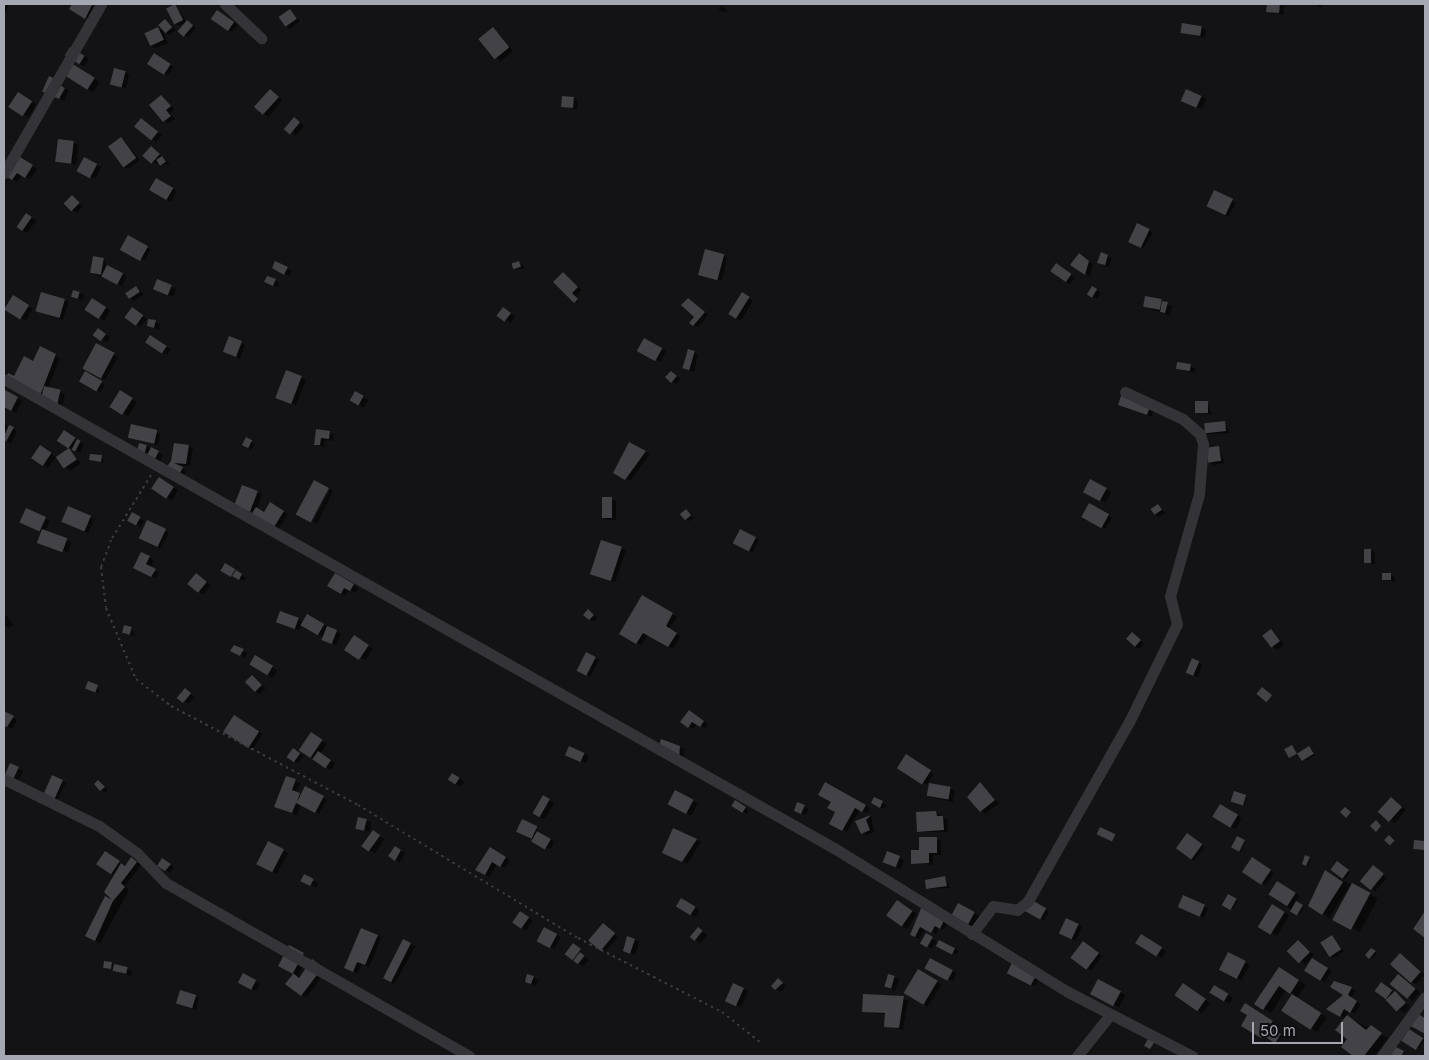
<!DOCTYPE html>
<html>
<head>
<meta charset="utf-8">
<style>
  body { margin:0 }
  #map { position:relative; width:1429px; height:1060px; overflow:hidden; background:#131214; font-family:Inter,sans-serif }
  div>[style] { position:absolute }
  [style*='--x'] { left:calc(var(--x)*1px); top:calc(var(--y)*1px); width:calc(var(--w)*1px); rotate:calc(var(--a)*1deg) }
  .shadow>* { inset:0; background:#0007; transform-origin:0 0 }
  .building>* { inset:0; background:#424247; transform-origin:0 0 }
  .path>* { height:2px; margin-top:-1px; transform-origin:0; background:repeating-linear-gradient(90deg,#3a3b3f 0 2.5px,transparent 0 6.5px) }
  .street>* { height:11px; margin:-5.5px; padding:0 5.5px; transform-origin:5.5px; border-radius:5.5px; background:#343438 }
  span { translate:-50% -50%; white-space:nowrap; text-align:center; line-height:1.15; -webkit-text-stroke:4px #0e0d0f; paint-order:stroke }
  .frame { position:absolute; inset:0; border:5px solid #a5a7b3; pointer-events:none }
  .scale { position:absolute; left:1252px; top:1022px; width:91px; height:22px; box-sizing:border-box; border:2px solid #a5a7b3; border-top:0; padding-left:6px; font-size:15px; line-height:18px; white-space:nowrap; color:#a5a7b3; -webkit-text-stroke:4px #0e0d0f; paint-order:stroke }
</style>
</head>
<body>
<div id="map">
  <div class="shadow">
    <i style="clip-path:polygon(4px 4px,8px 4px,6px 13px,4px 12px)"></i>
    <i style="clip-path:polygon(74px 4px,87px 4px,96px 9px,90px 20px,71px 9px)"></i>
    <i style="clip-path:polygon(1268px 4px,1284px 4px,1283px 15px,1268px 11px)"></i>
    <i style="clip-path:polygon(1315px 4px,1324px 4px,1321px 8px)"></i>
    <i style="clip-path:polygon(175px 6px,187px 22px,179px 26px,174px 23px)"></i>
    <i style="clip-path:polygon(722px 6px,726px 9px,727px 12px,718px 11px)"></i>
    <i style="clip-path:polygon(290px 10px,300px 21px,290px 29px,285px 26px)"></i>
    <i style="clip-path:polygon(222px 14px,238px 25px,232px 32px,212px 19px)"></i>
    <i style="clip-path:polygon(166px 20px,176px 30px,170px 35px,163px 31px,168px 43px,155px 48px,150px 46px,158px 28px,165px 32px)"></i>
    <i style="clip-path:polygon(192px 24px,196px 28px,188px 37px,184px 35px)"></i>
    <i style="clip-path:polygon(1202px 27px,1206px 30px,1204px 38px,1181px 32px)"></i>
    <i style="left:493px;top:28px;width:30px;height:17px;rotate:48deg"></i>
    <i style="left:71px;top:48px;width:21px;height:9px;rotate:31deg"></i>
    <i style="left:154px;top:55px;width:23px;height:10px;rotate:31deg"></i>
    <i style="left:71px;top:65px;width:33px;height:12px;rotate:31deg"></i>
    <i style="clip-path:polygon(125px 72px,129px 75px,126px 89px,110px 84px)"></i>
    <i style="clip-path:polygon(59px 82px,69px 91px,64px 101px,56px 96px)"></i>
    <i style="left:270px;top:90px;width:16px;height:22px;rotate:40deg"></i>
    <i style="clip-path:polygon(1187px 90px,1206px 99px,1202px 109px,1187px 103px)"></i>
    <i style="left:19px;top:94px;width:20px;height:15px;rotate:30deg"></i>
    <i style="clip-path:polygon(161px 96px,174px 109px,170px 113px,175px 119px,168px 124px,150px 105px)"></i>
    <i style="clip-path:polygon(574px 99px,578px 101px,577px 110px,562px 106px)"></i>
    <i style="clip-path:polygon(299px 121px,304px 126px,296px 136px,292px 133px)"></i>
    <i style="clip-path:polygon(145px 122px,162px 135px,156px 142px,135px 126px)"></i>
    <i style="clip-path:polygon(121px 138px,140px 160px,128px 169px,123px 166px)"></i>
    <i style="clip-path:polygon(73px 142px,78px 145px,76px 165px,57px 161px)"></i>
    <i style="clip-path:polygon(151px 148px,166px 160px,170px 165px,152px 162px)"></i>
    <i style="clip-path:polygon(20px 158px,37px 169px,30px 179px,22px 175px,17px 182px,4px 173px)"></i>
    <i style="left:84px;top:159px;width:19px;height:13px;rotate:25deg"></i>
    <i style="left:156px;top:179px;width:24px;height:13px;rotate:30deg"></i>
    <i style="left:1214px;top:191px;width:25px;height:16px;rotate:29deg"></i>
    <i style="clip-path:polygon(72px 196px,83px 206px,77px 213px,72px 210px)"></i>
    <i style="clip-path:polygon(31px 217px,36px 221px,27px 233px,22px 231px)"></i>
    <i style="left:1138px;top:224px;width:17px;height:19px;rotate:31deg"></i>
    <i style="left:128px;top:237px;width:26px;height:13px;rotate:28deg"></i>
    <i style="clip-path:polygon(723px 255px,727px 257px,722px 281px,700px 274px)"></i>
    <i style="clip-path:polygon(1108px 256px,1112px 258px,1109px 267px,1099px 263px)"></i>
    <i style="clip-path:polygon(1083px 257px,1093px 264px,1090px 277px,1072px 264px)"></i>
    <i style="clip-path:polygon(104px 259px,107px 266px,127px 276px,122px 286px,91px 273px)"></i>
    <i style="clip-path:polygon(276px 262px,292px 271px,289px 276px,273px 268px)"></i>
    <i style="clip-path:polygon(519px 263px,523px 265px,525px 269px,515px 269px)"></i>
    <i style="clip-path:polygon(1061px 267px,1075px 278px,1070px 284px,1066px 282px)"></i>
    <i style="clip-path:polygon(563px 273px,582px 290px,576px 296px,579px 305px,555px 282px)"></i>
    <i style="clip-path:polygon(158px 281px,176px 289px,173px 297px,159px 291px)"></i>
    <i style="clip-path:polygon(275px 281px,279px 283px,278px 287px,270px 284px)"></i>
    <i style="clip-path:polygon(136px 287px,144px 294px,134px 301px,129px 298px)"></i>
    <i style="clip-path:polygon(1092px 288px,1101px 293px,1097px 299px,1089px 294px)"></i>
    <i style="clip-path:polygon(74px 291px,84px 295px,83px 300px,77px 299px)"></i>
    <i style="left:42px;top:293px;width:28px;height:19px;rotate:18deg"></i>
    <i style="left:742px;top:294px;width:13px;height:24px;rotate:32deg"></i>
    <i style="left:13px;top:297px;width:23px;height:14px;rotate:31deg"></i>
    <i style="left:1146px;top:297px;width:28px;height:10px;rotate:19deg"></i>
    <i style="left:92px;top:300px;width:21px;height:12px;rotate:29deg"></i>
    <i style="clip-path:polygon(692px 302px,708px 315px,698px 327px,693px 325px)"></i>
    <i style="left:503px;top:309px;width:14px;height:8px;rotate:30deg"></i>
    <i style="clip-path:polygon(137px 311px,147px 319px,140px 327px,126px 317px)"></i>
    <i style="clip-path:polygon(149px 320px,160px 324px,159px 330px,148px 326px)"></i>
    <i style="left:98px;top:330px;width:14px;height:6px;rotate:30deg"></i>
    <i style="left:150px;top:337px;width:24px;height:7px;rotate:30deg"></i>
    <i style="left:645px;top:340px;width:24px;height:12px;rotate:28deg"></i>
    <i style="clip-path:polygon(241px 342px,245px 345px,240px 359px,228px 354px)"></i>
    <i style="left:96px;top:345px;width:25px;height:26px;rotate:29deg"></i>
    <i style="clip-path:polygon(41px 348px,60px 358px,48px 388px,65px 394px,62px 408px,7px 384px,5px 391px,22px 401px,16px 413px,4px 406px,4px 372px,15px 378px,34px 363px)"></i>
    <i style="clip-path:polygon(694px 352px,698px 355px,694px 372px,683px 368px)"></i>
    <i style="clip-path:polygon(1178px 363px,1195px 368px,1195px 373px,1177px 369px)"></i>
    <i style="clip-path:polygon(287px 372px,306px 380px,296px 405px,282px 400px)"></i>
    <i style="clip-path:polygon(671px 372px,681px 379px,676px 384px,672px 381px)"></i>
    <i style="left:86px;top:373px;width:22px;height:9px;rotate:32deg"></i>
    <i style="left:121px;top:392px;width:19px;height:17px;rotate:32deg"></i>
    <i style="left:356px;top:393px;width:14px;height:9px;rotate:30deg"></i>
    <i style="clip-path:polygon(1207px 402px,1212px 415px,1196px 412px)"></i>
    <i style="clip-path:polygon(1119px 405px,1155px 407px,1151px 417px)"></i>
    <i style="clip-path:polygon(1224px 422px,1230px 433px,1207px 434px)"></i>
    <i style="clip-path:polygon(4px 424px,17px 431px,11px 444px,4px 440px)"></i>
    <i style="clip-path:polygon(156px 431px,160px 434px,158px 445px,129px 437px)"></i>
    <i style="clip-path:polygon(317px 431px,334px 434px,333px 441px,325px 440px,324px 447px,316px 444px)"></i>
    <i style="clip-path:polygon(65px 432px,84px 444px,80px 453px,70px 448px)"></i>
    <i style="clip-path:polygon(246px 438px,255px 444px,251px 450px,243px 444px)"></i>
    <i style="clip-path:polygon(630px 443px,650px 454px,630px 481px,614px 473px)"></i>
    <i style="clip-path:polygon(147px 446px,163px 455px,157px 468px,142px 459px)"></i>
    <i style="clip-path:polygon(188px 446px,193px 448px,190px 466px,175px 465px,186px 471px,182px 480px,165px 472px)"></i>
    <i style="clip-path:polygon(1219px 448px,1225px 463px,1214px 465px,1209px 462px)"></i>
    <i style="clip-path:polygon(45px 449px,56px 457px,48px 468px,32px 458px)"></i>
    <i style="clip-path:polygon(69px 450px,81px 463px,70px 471px,58px 458px)"></i>
    <i style="clip-path:polygon(101px 456px,105px 463px,91px 460px)"></i>
    <i style="left:159px;top:479px;width:22px;height:12px;rotate:30deg"></i>
    <i style="left:1090px;top:481px;width:24px;height:12px;rotate:28deg"></i>
    <i style="clip-path:polygon(243px 487px,262px 494px,257px 509px,264px 513px,270px 503px,288px 514px,276px 533px,255px 512px,241px 508px)"></i>
    <i style="clip-path:polygon(330px 489px,333px 491px,317px 524px,313px 522px)"></i>
    <i style="clip-path:polygon(612px 499px,616px 501px,616px 520px,607px 520px,603px 518px)"></i>
    <i style="left:1089px;top:505px;width:26px;height:13px;rotate:29deg"></i>
    <i style="clip-path:polygon(1158px 506px,1166px 513px,1159px 517px,1155px 515px)"></i>
    <i style="clip-path:polygon(26px 509px,50px 521px,45px 531px,71px 542px,68px 552px,39px 543px,42px 533px,25px 524px)"></i>
    <i style="clip-path:polygon(686px 511px,694px 518px,690px 521px,685px 519px)"></i>
    <i style="left:132px;top:514px;width:14px;height:7px;rotate:30deg"></i>
    <i style="clip-path:polygon(90px 517px,94px 520px,88px 533px,67px 524px)"></i>
    <i style="left:147px;top:521px;width:25px;height:18px;rotate:29deg"></i>
    <i style="left:741px;top:531px;width:20px;height:14px;rotate:27deg"></i>
    <i style="clip-path:polygon(621px 548px,626px 550px,615px 582px,596px 576px)"></i>
    <i style="clip-path:polygon(1371px 550px,1375px 553px,1375px 564px,1365px 562px)"></i>
    <i style="clip-path:polygon(142px 553px,154px 560px,150px 568px,159px 572px,156px 578px,139px 570px)"></i>
    <i style="clip-path:polygon(225px 565px,246px 578px,244px 581px,222px 571px)"></i>
    <i style="clip-path:polygon(335px 574px,358px 588px,355px 593px,349px 589px,346px 596px,328px 586px)"></i>
    <i style="clip-path:polygon(1390px 574px,1395px 577px,1395px 582px,1384px 580px)"></i>
    <i style="clip-path:polygon(201px 577px,211px 585px,204px 594px,199px 592px)"></i>
    <i style="clip-path:polygon(643px 596px,677px 617px,669px 629px,681px 636px,673px 649px,648px 634px,641px 645px,621px 633px)"></i>
    <i style="clip-path:polygon(4px 613px,14px 625px,9px 628px,4px 625px)"></i>
    <i style="clip-path:polygon(592px 613px,597px 618px,594px 622px,589px 619px)"></i>
    <i style="clip-path:polygon(308px 616px,341px 634px,336px 645px,301px 624px,299px 630px,281px 624px,298px 619px,304px 623px)"></i>
    <i style="clip-path:polygon(132px 628px,135px 636px,124px 633px)"></i>
    <i style="clip-path:polygon(1271px 631px,1284px 644px,1277px 650px,1264px 636px)"></i>
    <i style="clip-path:polygon(1136px 636px,1144px 644px,1139px 649px,1127px 638px)"></i>
    <i style="left:354px;top:637px;width:22px;height:14px;rotate:32deg"></i>
    <i style="left:234px;top:646px;width:15px;height:5px;rotate:28deg"></i>
    <i style="left:586px;top:653px;width:15px;height:19px;rotate:28deg"></i>
    <i style="left:256px;top:657px;width:25px;height:9px;rotate:32deg"></i>
    <i style="clip-path:polygon(1198px 662px,1202px 664px,1198px 677px,1192px 675px)"></i>
    <i style="clip-path:polygon(252px 677px,266px 688px,260px 694px,255px 691px)"></i>
    <i style="clip-path:polygon(97px 686px,100px 694px,86px 688px)"></i>
    <i style="clip-path:polygon(189px 693px,195px 697px,189px 704px,179px 698px)"></i>
    <i style="clip-path:polygon(4px 712px,17px 720px,12px 729px,4px 724px)"></i>
    <i style="clip-path:polygon(694px 714px,708px 724px,705px 728px,697px 724px,693px 729px,682px 722px)"></i>
    <i style="left:235px;top:716px;width:33px;height:18px;rotate:33deg"></i>
    <i style="clip-path:polygon(312px 734px,327px 744px,320px 754px,335px 763px,331px 770px,300px 750px)"></i>
    <i style="clip-path:polygon(662px 741px,684px 749px,683px 761px)"></i>
    <i style="clip-path:polygon(1310px 749px,1315px 755px,1306px 761px,1304px 760px)"></i>
    <i style="clip-path:polygon(298px 752px,304px 756px,298px 763px,293px 761px)"></i>
    <i style="clip-path:polygon(585px 754px,589px 756px,586px 763px,571px 757px)"></i>
    <i style="left:906px;top:756px;width:33px;height:13px;rotate:33deg"></i>
    <i style="clip-path:polygon(11px 765px,23px 771px,15px 787px)"></i>
    <i style="left:452px;top:774px;width:14px;height:7px;rotate:30deg"></i>
    <i style="left:53px;top:776px;width:15px;height:26px;rotate:28deg"></i>
    <i style="clip-path:polygon(286px 777px,300px 783px,296px 793px,302px 795px,306px 788px,327px 800px,319px 814px,301px 804px,297px 815px,280px 809px)"></i>
    <i style="left:98px;top:781px;width:13px;height:4px;rotate:42deg"></i>
    <i style="clip-path:polygon(826px 783px,870px 808px,867px 813px,860px 809px,847px 832px,831px 823px,837px 812px)"></i>
    <i style="clip-path:polygon(980px 784px,999px 803px,985px 814px,969px 797px)"></i>
    <i style="clip-path:polygon(950px 788px,955px 791px,953px 802px,928px 796px)"></i>
    <i style="left:675px;top:791px;width:26px;height:14px;rotate:29deg"></i>
    <i style="clip-path:polygon(1234px 792px,1247px 798px,1244px 805px,1233px 801px)"></i>
    <i style="left:544px;top:797px;width:12px;height:19px;rotate:31deg"></i>
    <i style="clip-path:polygon(874px 799px,887px 805px,884px 809px,872px 803px)"></i>
    <i style="clip-path:polygon(1395px 801px,1406px 810px,1395px 823px,1391px 821px)"></i>
    <i style="clip-path:polygon(735px 802px,749px 810px,747px 814px,733px 805px)"></i>
    <i style="clip-path:polygon(804px 806px,809px 809px,806px 815px,800px 813px)"></i>
    <i style="left:1220px;top:806px;width:25px;height:13px;rotate:29deg"></i>
    <i style="clip-path:polygon(936px 812px,947px 820px,948px 832px,918px 832px)"></i>
    <i style="clip-path:polygon(871px 816px,874px 832px,866px 835px,857px 821px)"></i>
    <i style="clip-path:polygon(359px 818px,371px 822px,370px 832px,357px 828px)"></i>
    <i style="clip-path:polygon(523px 820px,554px 842px,550px 850px,522px 834px)"></i>
    <i style="clip-path:polygon(673px 830px,701px 842px,687px 864px,668px 855px)"></i>
    <i style="left:373px;top:832px;width:13px;height:17px;rotate:32deg"></i>
    <i style="clip-path:polygon(1192px 837px,1205px 847px,1194px 861px,1176px 848px)"></i>
    <i style="left:1237px;top:837px;width:10px;height:11px;rotate:29deg"></i>
    <i style="clip-path:polygon(936px 839px,941px 841px,941px 855px,933px 855px,933px 865px,912px 863px)"></i>
    <i style="left:268px;top:842px;width:23px;height:24px;rotate:29deg"></i>
    <i style="left:395px;top:847px;width:12px;height:11px;rotate:31deg"></i>
    <i style="clip-path:polygon(490px 848px,510px 860px,505px 868px,497px 864px,489px 877px,477px 869px)"></i>
    <i style="clip-path:polygon(105px 853px,125px 865px,132px 859px,141px 865px,125px 886px,129px 890px,100px 943px,87px 936px,106px 898px,117px 902px,106px 892px,115px 875px,98px 864px)"></i>
    <i style="clip-path:polygon(1306px 856px,1311px 859px,1308px 866px,1303px 864px)"></i>
    <i style="clip-path:polygon(899px 857px,904px 860px,900px 869px,888px 864px)"></i>
    <i style="clip-path:polygon(1257px 861px,1274px 873px,1266px 885px,1244px 872px)"></i>
    <i style="clip-path:polygon(167px 862px,174px 867px,170px 873px,159px 865px)"></i>
    <i style="left:1337px;top:863px;width:16px;height:9px;rotate:35deg"></i>
    <i style="clip-path:polygon(1378px 870px,1387px 878px,1375px 891px,1362px 881px)"></i>
    <i style="clip-path:polygon(1326px 872px,1378px 898px,1360px 932px,1341px 923px,1347px 890px,1329px 918px,1310px 906px)"></i>
    <i style="left:304px;top:876px;width:16px;height:5px;rotate:27deg"></i>
    <i style="clip-path:polygon(945px 877px,950px 888px,928px 889px)"></i>
    <i style="clip-path:polygon(1277px 883px,1300px 896px,1296px 902px,1304px 907px,1299px 915px,1270px 894px)"></i>
    <i style="clip-path:polygon(1229px 896px,1238px 901px,1232px 910px,1223px 905px)"></i>
    <i style="left:681px;top:900px;width:21px;height:8px;rotate:28deg"></i>
    <i style="left:1029px;top:900px;width:23px;height:11px;rotate:29deg"></i>
    <i style="clip-path:polygon(902px 904px,917px 914px,907px 929px,902px 926px)"></i>
    <i style="clip-path:polygon(958px 905px,990px 921px,981px 932px,958px 918px)"></i>
    <i style="left:1272px;top:905px;width:20px;height:24px;rotate:30deg"></i>
    <i style="clip-path:polygon(1204px 906px,1208px 908px,1204px 918px,1184px 908px)"></i>
    <i style="clip-path:polygon(922px 907px,949px 922px,944px 930px,939px 928px,936px 934px,925px 929px,919px 939px,911px 934px)"></i>
    <i style="left:521px;top:913px;width:14px;height:12px;rotate:34deg"></i>
    <i style="clip-path:polygon(1078px 925px,1082px 927px,1076px 941px,1065px 935px)"></i>
    <i style="clip-path:polygon(608px 927px,618px 937px,605px 952px,601px 949px)"></i>
    <i style="left:544px;top:928px;width:19px;height:14px;rotate:28deg"></i>
    <i style="left:699px;top:929px;width:10px;height:11px;rotate:37deg"></i>
    <i style="left:926px;top:935px;width:12px;height:9px;rotate:31deg"></i>
    <i style="clip-path:polygon(377px 936px,381px 938px,369px 967px,362px 964px,357px 974px,350px 970px)"></i>
    <i style="left:1141px;top:936px;width:29px;height:8px;rotate:31deg"></i>
    <i style="clip-path:polygon(1332px 936px,1344px 951px,1334px 958px,1329px 955px)"></i>
    <i style="left:404px;top:940px;width:13px;height:43px;rotate:29deg"></i>
    <i style="clip-path:polygon(635px 940px,639px 942px,635px 955px,624px 951px)"></i>
    <i style="left:940px;top:941px;width:21px;height:4px;rotate:28deg"></i>
    <i style="left:1298px;top:941px;width:21px;height:13px;rotate:41deg"></i>
    <i style="clip-path:polygon(1088px 945px,1102px 956px,1091px 971px,1087px 968px)"></i>
    <i style="clip-path:polygon(290px 947px,308px 957px,297px 977px,313px 961px,331px 984px,321px 978px,306px 998px,287px 984px,294px 974px,280px 966px)"></i>
    <i style="clip-path:polygon(577px 947px,589px 960px,583px 966px,565px 954px)"></i>
    <i style="clip-path:polygon(1373px 950px,1377px 953px,1372px 959px,1370px 958px)"></i>
    <i style="left:1228px;top:953px;width:25px;height:18px;rotate:29deg"></i>
    <i style="clip-path:polygon(1405px 957px,1425px 975px,1416px 984px,1412px 982px)"></i>
    <i style="left:1312px;top:959px;width:23px;height:13px;rotate:31deg"></i>
    <i style="left:931px;top:960px;width:29px;height:9px;rotate:27deg"></i>
    <i style="clip-path:polygon(112px 964px,132px 971px,131px 976px,105px 967px)"></i>
    <i style="left:919px;top:970px;width:27px;height:26px;rotate:33deg"></i>
    <i style="clip-path:polygon(1009px 972px,1042px 975px,1035px 986px)"></i>
    <i style="clip-path:polygon(1287px 973px,1306px 985px,1297px 998px,1327px 1018px,1317px 1032px,1283px 1010px,1293px 994px,1286px 990px,1271px 1013px,1256px 1004px)"></i>
    <i style="left:243px;top:975px;width:19px;height:8px;rotate:28deg"></i>
    <i style="clip-path:polygon(1398px 975px,1420px 992px,1413px 1001px,1409px 998px)"></i>
    <i style="clip-path:polygon(533px 977px,538px 980px,536px 985px,531px 984px)"></i>
    <i style="clip-path:polygon(894px 977px,899px 980px,895px 991px,889px 988px)"></i>
    <i style="clip-path:polygon(778px 980px,786px 986px,781px 992px,772px 986px)"></i>
    <i style="left:1099px;top:981px;width:30px;height:14px;rotate:28deg"></i>
    <i style="clip-path:polygon(1335px 982px,1356px 991px,1351px 998px,1361px 1004px,1355px 1014px,1349px 1011px,1346px 1016px,1388px 1038px,1374px 1056px,1355px 1056px,1343px 1046px,1348px 1039px,1346px 1019px,1329px 1009px,1345px 995px)"></i>
    <i style="left:1381px;top:983px;width:37px;height:9px;rotate:38deg"></i>
    <i style="clip-path:polygon(1188px 987px,1210px 1003px,1202px 1013px,1197px 1011px)"></i>
    <i style="left:1215px;top:987px;width:21px;height:7px;rotate:31deg"></i>
    <i style="clip-path:polygon(743px 989px,748px 991px,741px 1007px,731px 1003px)"></i>
    <i style="clip-path:polygon(865px 995px,908px 1000px,903px 1030px,885px 1026px,886px 1015px,864px 1011px)"></i>
    <i style="clip-path:polygon(195px 996px,199px 999px,196px 1010px,177px 1002px)"></i>
    <i style="clip-path:polygon(1246px 1005px,1276px 1024px,1273px 1030px,1282px 1036px,1277px 1043px,1243px 1025px,1249px 1015px)"></i>
    <i style="left:1409px;top:1031px;width:18px;height:10px;rotate:29deg"></i>
  </div>
  <div class="building">
    <i style="clip-path:polygon(72px 4px,90px 4px,92px 5px,85px 19px,69px 9px)"></i>
    <i style="left:175px;top:4px;width:18px;height:10px;rotate:63deg"></i>
    <i style="clip-path:polygon(1267px 4px,1280px 4px,1279px 13px,1266px 12px)"></i>
    <i style="left:290px;top:9px;width:12px;height:14px;rotate:55deg"></i>
    <i style="left:217px;top:10px;width:21px;height:11px;rotate:35deg"></i>
    <i style="left:165px;top:19px;width:11px;height:9px;rotate:49deg"></i>
    <i style="left:187px;top:20px;width:8px;height:15px;rotate:40deg"></i>
    <i style="left:1182px;top:23px;width:20px;height:10px;rotate:9deg"></i>
    <i style="left:158px;top:27px;width:14px;height:15px;rotate:65deg"></i>
    <i style="left:493px;top:27px;width:26px;height:19px;rotate:51deg"></i>
    <i style="left:70px;top:47px;width:17px;height:10px;rotate:31deg"></i>
    <i style="left:154px;top:53px;width:20px;height:13px;rotate:33deg"></i>
    <i style="left:71px;top:63px;width:28px;height:14px;rotate:32deg"></i>
    <i style="left:114px;top:68px;width:12px;height:17px;rotate:14deg"></i>
    <i style="left:49px;top:76px;width:12px;height:17px;rotate:24deg"></i>
    <i style="clip-path:polygon(60px 85px,65px 88px,59px 99px,54px 97px)"></i>
    <i style="left:270px;top:89px;width:12px;height:24px;rotate:42deg"></i>
    <i style="left:1186px;top:89px;width:17px;height:13px;rotate:24deg"></i>
    <i style="left:18px;top:92px;width:17px;height:18px;rotate:33deg"></i>
    <i style="clip-path:polygon(161px 95px,171px 106px,166px 110px,171px 116px,163px 122px,149px 105px)"></i>
    <i style="left:562px;top:96px;width:12px;height:11px;rotate:5deg"></i>
    <i style="left:294px;top:117px;width:8px;height:16px;rotate:40deg"></i>
    <i style="left:141px;top:118px;width:22px;height:11px;rotate:39deg"></i>
    <i style="left:121px;top:137px;width:26px;height:16px;rotate:54deg"></i>
    <i style="left:58px;top:139px;width:16px;height:23px;rotate:7deg"></i>
    <i style="left:151px;top:146px;width:12px;height:13px;rotate:42deg"></i>
    <i style="clip-path:polygon(15px 154px,33px 165px,25px 178px,17px 173px,12px 180px,4px 175px)"></i>
    <i style="left:162px;top:156px;width:7px;height:7px;rotate:56deg"></i>
    <i style="left:84px;top:157px;width:15px;height:16px;rotate:28deg"></i>
    <i style="left:156px;top:178px;width:20px;height:14px;rotate:30deg"></i>
    <i style="left:1214px;top:190px;width:21px;height:18px;rotate:25deg"></i>
    <i style="left:72px;top:195px;width:11px;height:12px;rotate:45deg"></i>
    <i style="left:26px;top:213px;width:7px;height:17px;rotate:34deg"></i>
    <i style="left:1137px;top:223px;width:14px;height:21px;rotate:25deg"></i>
    <i style="left:128px;top:235px;width:23px;height:17px;rotate:29deg"></i>
    <i style="left:705px;top:249px;width:20px;height:27px;rotate:15deg"></i>
    <i style="clip-path:polygon(1101px 252px,1108px 255px,1105px 265px,1097px 263px)"></i>
    <i style="clip-path:polygon(1079px 253px,1089px 261px,1085px 275px,1070px 265px)"></i>
    <i style="left:93px;top:256px;width:11px;height:17px;rotate:10deg"></i>
    <i style="clip-path:polygon(275px 261px,288px 267px,284px 275px,272px 268px)"></i>
    <i style="left:519px;top:261px;width:6px;height:8px;rotate:72deg"></i>
    <i style="left:1056px;top:263px;width:19px;height:10px;rotate:35deg"></i>
    <i style="left:107px;top:265px;width:18px;height:13px;rotate:27deg"></i>
    <i style="clip-path:polygon(563px 272px,578px 287px,572px 293px,578px 299px,574px 303px,553px 282px)"></i>
    <i style="clip-path:polygon(267px 276px,276px 279px,273px 286px,264px 282px)"></i>
    <i style="left:157px;top:279px;width:16px;height:11px;rotate:22deg"></i>
    <i style="left:136px;top:286px;width:7px;height:13px;rotate:56deg"></i>
    <i style="left:1092px;top:286px;width:6px;height:10px;rotate:31deg"></i>
    <i style="left:73px;top:290px;width:7px;height:7px;rotate:16deg"></i>
    <i style="left:41px;top:292px;width:25px;height:20px;rotate:16deg"></i>
    <i style="left:742px;top:292px;width:9px;height:26px;rotate:32deg"></i>
    <i style="left:13px;top:295px;width:19px;height:17px;rotate:32deg"></i>
    <i style="left:1145px;top:296px;width:17px;height:11px;rotate:10deg"></i>
    <i style="left:92px;top:298px;width:17px;height:14px;rotate:33deg"></i>
    <i style="clip-path:polygon(688px 298px,705px 312px,693px 326px,689px 323px,694px 317px,681px 305px)"></i>
    <i style="clip-path:polygon(1162px 301px,1168px 302px,1165px 313px,1160px 312px)"></i>
    <i style="left:132px;top:307px;width:14px;height:13px;rotate:36deg"></i>
    <i style="left:503px;top:307px;width:10px;height:11px;rotate:37deg"></i>
    <i style="clip-path:polygon(148px 319px,156px 320px,154px 328px,147px 326px)"></i>
    <i style="left:98px;top:328px;width:10px;height:9px;rotate:37deg"></i>
    <i style="left:150px;top:335px;width:20px;height:9px;rotate:33deg"></i>
    <i style="left:229px;top:336px;width:14px;height:17px;rotate:21deg"></i>
    <i style="left:644px;top:338px;width:21px;height:15px;rotate:29deg"></i>
    <i style="left:96px;top:343px;width:21px;height:29px;rotate:28deg"></i>
    <i style="clip-path:polygon(40px 346px,56px 354px,38px 401px,4px 382px,8px 373px,14px 376px,24px 356px,33px 361px)"></i>
    <i style="left:688px;top:349px;width:7px;height:20px;rotate:16deg"></i>
    <i style="left:1177px;top:362px;width:14px;height:7px;rotate:8deg"></i>
    <i style="left:286px;top:370px;width:17px;height:30px;rotate:21deg"></i>
    <i style="left:85px;top:371px;width:20px;height:12px;rotate:30deg"></i>
    <i style="clip-path:polygon(671px 371px,677px 376px,671px 383px,665px 377px)"></i>
    <i style="left:44px;top:386px;width:17px;height:16px;rotate:13deg"></i>
    <i style="clip-path:polygon(5px 390px,18px 397px,11px 411px,4px 407px)"></i>
    <i style="left:120px;top:390px;width:15px;height:20px;rotate:32deg"></i>
    <i style="clip-path:polygon(1123px 390px,1151px 404px,1147px 415px,1118px 405px)"></i>
    <i style="left:355px;top:391px;width:10px;height:11px;rotate:29deg"></i>
    <i style="left:1195px;top:401px;width:13px;height:12px"></i>
    <i style="left:1225px;top:421px;width:10px;height:21px;rotate:84deg"></i>
    <i style="left:131px;top:424px;width:27px;height:14px;rotate:13deg"></i>
    <i style="clip-path:polygon(9px 425px,14px 427px,6px 442px,4px 436px)"></i>
    <i style="clip-path:polygon(316px 429px,330px 431px,329px 439px,321px 438px,320px 445px,314px 445px)"></i>
    <i style="left:64px;top:430px;width:14px;height:13px;rotate:34deg"></i>
    <i style="left:246px;top:437px;width:7px;height:9px;rotate:27deg"></i>
    <i style="left:77px;top:439px;width:4px;height:12px;rotate:27deg"></i>
    <i style="clip-path:polygon(629px 442px,646px 451px,625px 480px,613px 473px)"></i>
    <i style="left:139px;top:443px;width:8px;height:14px;rotate:14deg"></i>
    <i style="clip-path:polygon(174px 443px,189px 445px,186px 464px,174px 463px,183px 467px,177px 479px,163px 472px,171px 461px)"></i>
    <i style="left:40px;top:445px;width:14px;height:16px;rotate:34deg"></i>
    <i style="left:1219px;top:446px;width:15px;height:13px;rotate:82deg"></i>
    <i style="left:151px;top:447px;width:9px;height:17px;rotate:27deg"></i>
    <i style="left:69px;top:448px;width:14px;height:16px;rotate:56deg"></i>
    <i style="clip-path:polygon(90px 454px,102px 455px,101px 462px,89px 460px)"></i>
    <i style="left:159px;top:477px;width:18px;height:14px;rotate:34deg"></i>
    <i style="left:1090px;top:479px;width:19px;height:15px;rotate:28deg"></i>
    <i style="left:314px;top:480px;width:17px;height:39px;rotate:28deg"></i>
    <i style="left:242px;top:485px;width:17px;height:22px;rotate:21deg"></i>
    <i style="left:602px;top:497px;width:10px;height:21px"></i>
    <i style="clip-path:polygon(270px 502px,284px 511px,271px 532px,249px 518px,256px 507px,264px 512px)"></i>
    <i style="left:1089px;top:503px;width:23px;height:16px;rotate:29deg"></i>
    <i style="left:1158px;top:504px;width:7px;height:9px;rotate:56deg"></i>
    <i style="left:68px;top:506px;width:25px;height:17px;rotate:23deg"></i>
    <i style="left:26px;top:508px;width:22px;height:16px;rotate:24deg"></i>
    <i style="left:686px;top:509px;width:8px;height:8px;rotate:50deg"></i>
    <i style="left:132px;top:512px;width:10px;height:10px;rotate:29deg"></i>
    <i style="left:147px;top:520px;width:21px;height:20px;rotate:25deg"></i>
    <i style="left:42px;top:529px;width:27px;height:15px;rotate:20deg"></i>
    <i style="left:740px;top:529px;width:18px;height:16px;rotate:27deg"></i>
    <i style="left:601px;top:540px;width:22px;height:36px;rotate:18deg"></i>
    <i style="left:1364px;top:549px;width:7px;height:14px"></i>
    <i style="clip-path:polygon(141px 552px,150px 556px,146px 564px,156px 569px,151px 577px,133px 568px)"></i>
    <i style="left:225px;top:563px;width:12px;height:9px;rotate:31deg"></i>
    <i style="clip-path:polygon(236px 570px,242px 574px,239px 580px,232px 576px)"></i>
    <i style="left:196px;top:573px;width:14px;height:14px;rotate:39deg"></i>
    <i style="clip-path:polygon(335px 573px,354px 584px,350px 591px,344px 588px,341px 594px,327px 586px)"></i>
    <i style="left:1391px;top:573px;width:7px;height:9px;rotate:90deg"></i>
    <i style="clip-path:polygon(642px 595px,673px 613px,666px 626px,677px 633px,668px 647px,643px 633px,636px 644px,619px 634px)"></i>
    <i style="clip-path:polygon(588px 609px,594px 615px,589px 620px,583px 615px)"></i>
    <i style="left:280px;top:611px;width:20px;height:12px;rotate:20deg"></i>
    <i style="left:307px;top:614px;width:20px;height:13px;rotate:30deg"></i>
    <i style="left:124px;top:625px;width:8px;height:8px;rotate:14deg"></i>
    <i style="left:327px;top:626px;width:11px;height:15px;rotate:22deg"></i>
    <i style="left:1271px;top:629px;width:15px;height:11px;rotate:53deg"></i>
    <i style="left:1132px;top:632px;width:12px;height:9px;rotate:42deg"></i>
    <i style="left:354px;top:635px;width:18px;height:18px;rotate:34deg"></i>
    <i style="clip-path:polygon(234px 645px,244px 649px,240px 656px,230px 651px)"></i>
    <i style="left:586px;top:652px;width:11px;height:21px;rotate:27deg"></i>
    <i style="left:255px;top:655px;width:21px;height:11px;rotate:31deg"></i>
    <i style="left:1192px;top:658px;width:8px;height:16px;rotate:23deg"></i>
    <i style="left:252px;top:675px;width:14px;height:10px;rotate:45deg"></i>
    <i style="left:88px;top:681px;width:11px;height:8px;rotate:22deg"></i>
    <i style="left:1262px;top:687px;width:13px;height:9px;rotate:39deg"></i>
    <i style="left:185px;top:688px;width:8px;height:13px;rotate:40deg"></i>
    <i style="clip-path:polygon(689px 710px,704px 721px,700px 727px,692px 722px,688px 728px,680px 722px)"></i>
    <i style="clip-path:polygon(4px 711px,14px 716px,7px 727px,4px 726px)"></i>
    <i style="left:234px;top:715px;width:30px;height:20px;rotate:33deg"></i>
    <i style="left:311px;top:732px;width:14px;height:22px;rotate:34deg"></i>
    <i style="clip-path:polygon(661px 739px,680px 746px,679px 760px,657px 752px)"></i>
    <i style="left:1292px;top:745px;width:10px;height:9px;rotate:61deg"></i>
    <i style="left:569px;top:746px;width:17px;height:10px;rotate:24deg"></i>
    <i style="left:1309px;top:746px;width:9px;height:14px;rotate:58deg"></i>
    <i style="left:293px;top:748px;width:9px;height:11px;rotate:36deg"></i>
    <i style="left:318px;top:751px;width:16px;height:10px;rotate:35deg"></i>
    <i style="left:906px;top:754px;width:30px;height:17px;rotate:33deg"></i>
    <i style="clip-path:polygon(10px 763px,19px 767px,10px 786px,4px 777px)"></i>
    <i style="left:452px;top:773px;width:9px;height:8px;rotate:32deg"></i>
    <i style="left:52px;top:775px;width:12px;height:28px;rotate:24deg"></i>
    <i style="clip-path:polygon(286px 776px,296px 779px,292px 790px,300px 793px,297px 802px,305px 786px,324px 796px,315px 813px,296px 803px,292px 813px,274px 807px)"></i>
    <i style="clip-path:polygon(98px 780px,105px 787px,100px 791px,94px 784px)"></i>
    <i style="clip-path:polygon(825px 782px,866px 805px,862px 812px,855px 808px,842px 831px,829px 824px,835px 812px,827px 808px,831px 802px,818px 795px)"></i>
    <i style="clip-path:polygon(980px 782px,995px 800px,980px 812px,967px 797px)"></i>
    <i style="left:929px;top:783px;width:22px;height:13px;rotate:10deg"></i>
    <i style="left:675px;top:790px;width:21px;height:16px;rotate:28deg"></i>
    <i style="left:1234px;top:791px;width:13px;height:11px;rotate:18deg"></i>
    <i style="left:543px;top:795px;width:8px;height:21px;rotate:30deg"></i>
    <i style="clip-path:polygon(874px 797px,883px 801px,880px 808px,871px 803px)"></i>
    <i style="left:1391px;top:797px;width:15px;height:20px;rotate:42deg"></i>
    <i style="left:735px;top:800px;width:13px;height:7px;rotate:32deg"></i>
    <i style="clip-path:polygon(797px 802px,805px 805px,801px 814px,794px 811px)"></i>
    <i style="left:1220px;top:804px;width:21px;height:15px;rotate:31deg"></i>
    <i style="clip-path:polygon(1345px 807px,1351px 812px,1346px 818px,1340px 812px)"></i>
    <i style="clip-path:polygon(936px 811px,937px 816px,943px 816px,944px 830px,917px 832px,916px 812px)"></i>
    <i style="clip-path:polygon(871px 815px,866px 820px,870px 830px,861px 834px,855px 821px)"></i>
    <i style="left:358px;top:817px;width:9px;height:12px;rotate:13deg"></i>
    <i style="left:522px;top:819px;width:17px;height:14px;rotate:25deg"></i>
    <i style="clip-path:polygon(1376px 820px,1381px 826px,1376px 832px,1370px 826px)"></i>
    <i style="left:1100px;top:827px;width:17px;height:8px;rotate:25deg"></i>
    <i style="clip-path:polygon(673px 828px,697px 839px,682px 862px,662px 853px)"></i>
    <i style="left:373px;top:830px;width:9px;height:20px;rotate:36deg"></i>
    <i style="left:537px;top:831px;width:16px;height:12px;rotate:30deg"></i>
    <i style="left:1187px;top:833px;width:19px;height:19px;rotate:36deg"></i>
    <i style="left:1389px;top:835px;width:8px;height:7px;rotate:45deg"></i>
    <i style="left:1237px;top:836px;width:9px;height:13px;rotate:27deg"></i>
    <i style="clip-path:polygon(919px 837px,937px 837px,937px 853px,929px 853px,929px 863px,911px 864px,911px 850px,919px 850px)"></i>
    <i style="left:1414px;top:840px;width:11px;height:9px;rotate:5deg"></i>
    <i style="left:268px;top:841px;width:18px;height:26px;rotate:27deg"></i>
    <i style="clip-path:polygon(395px 846px,401px 850px,395px 861px,388px 856px)"></i>
    <i style="clip-path:polygon(490px 847px,506px 857px,500px 867px,492px 862px,485px 875px,475px 870px)"></i>
    <i style="left:105px;top:851px;width:18px;height:16px;rotate:34deg"></i>
    <i style="left:887px;top:851px;width:14px;height:12px;rotate:21deg"></i>
    <i style="clip-path:polygon(1305px 855px,1310px 857px,1306px 866px,1302px 864px)"></i>
    <i style="clip-path:polygon(131px 857px,137px 862px,121px 883px,125px 887px,113px 901px,95px 941px,85px 936px,105px 896px,112px 900px,104px 892px,121px 863px,125px 866px)"></i>
    <i style="left:1252px;top:857px;width:23px;height:18px;rotate:34deg"></i>
    <i style="clip-path:polygon(162px 858px,171px 864px,165px 871px,157px 866px)"></i>
    <i style="left:1337px;top:861px;width:15px;height:11px;rotate:37deg"></i>
    <i style="left:1373px;top:865px;width:14px;height:21px;rotate:39deg"></i>
    <i style="clip-path:polygon(1325px 870px,1343px 882px,1322px 915px,1308px 906px)"></i>
    <i style="left:304px;top:874px;width:11px;height:8px;rotate:27deg"></i>
    <i style="clip-path:polygon(945px 876px,947px 886px,926px 889px,925px 880px)"></i>
    <i style="left:1277px;top:881px;width:22px;height:16px;rotate:32deg"></i>
    <i style="left:1352px;top:883px;width:21px;height:42px;rotate:28deg"></i>
    <i style="left:1228px;top:894px;width:10px;height:13px;rotate:29deg"></i>
    <i style="left:1183px;top:895px;width:24px;height:13px;rotate:24deg"></i>
    <i style="left:681px;top:898px;width:17px;height:10px;rotate:31deg"></i>
    <i style="left:1028px;top:898px;width:21px;height:13px;rotate:29deg"></i>
    <i style="left:897px;top:900px;width:19px;height:19px;rotate:35deg"></i>
    <i style="left:1296px;top:901px;width:8px;height:12px;rotate:30deg"></i>
    <i style="left:958px;top:903px;width:19px;height:14px;rotate:28deg"></i>
    <i style="left:1272px;top:904px;width:15px;height:27px;rotate:32deg"></i>
    <i style="clip-path:polygon(922px 906px,945px 918px,940px 929px,935px 926px,931px 933px,920px 927px,915px 937px,910px 935px)"></i>
    <i style="left:520px;top:911px;width:11px;height:14px;rotate:34deg"></i>
    <i style="clip-path:polygon(1425px 911px,1425px 938px,1413px 929px)"></i>
    <i style="left:1066px;top:918px;width:14px;height:17px;rotate:25deg"></i>
    <i style="left:603px;top:923px;width:16px;height:23px;rotate:40deg"></i>
    <i style="left:544px;top:927px;width:15px;height:16px;rotate:28deg"></i>
    <i style="left:698px;top:927px;width:6px;height:13px;rotate:39deg"></i>
    <i style="clip-path:polygon(361px 928px,378px 935px,365px 965px,357px 962px,353px 972px,344px 968px)"></i>
    <i style="left:926px;top:933px;width:8px;height:12px;rotate:30deg"></i>
    <i style="left:1141px;top:934px;width:25px;height:11px;rotate:32deg"></i>
    <i style="left:1332px;top:935px;width:17px;height:14px;rotate:57deg"></i>
    <i style="clip-path:polygon(627px 936px,635px 939px,630px 954px,623px 951px)"></i>
    <i style="left:403px;top:939px;width:9px;height:44px;rotate:27deg"></i>
    <i style="left:939px;top:940px;width:18px;height:7px;rotate:27deg"></i>
    <i style="left:1298px;top:940px;width:17px;height:16px;rotate:45deg"></i>
    <i style="left:1083px;top:941px;width:20px;height:21px;rotate:37deg"></i>
    <i style="left:573px;top:943px;width:10px;height:14px;rotate:37deg"></i>
    <i style="clip-path:polygon(289px 945px,304px 953px,293px 973px,299px 978px,312px 959px,323px 967px,301px 996px,285px 984px,293px 974px,278px 966px)"></i>
    <i style="clip-path:polygon(1371px 948px,1376px 951px,1369px 959px,1365px 955px)"></i>
    <i style="left:580px;top:952px;width:6px;height:11px;rotate:39deg"></i>
    <i style="left:1228px;top:952px;width:20px;height:20px;rotate:27deg"></i>
    <i style="left:1400px;top:953px;width:28px;height:15px;rotate:42deg"></i>
    <i style="left:930px;top:958px;width:26px;height:12px;rotate:28deg"></i>
    <i style="left:1312px;top:958px;width:19px;height:15px;rotate:32deg"></i>
    <i style="left:1014px;top:959px;width:27px;height:16px;rotate:27deg"></i>
    <i style="left:104px;top:961px;width:8px;height:7px;rotate:7deg"></i>
    <i style="left:114px;top:964px;width:14px;height:7px;rotate:12deg"></i>
    <i style="clip-path:polygon(1279px 967px,1299px 980px,1290px 994px,1279px 986px,1263px 1010px,1254px 1004px)"></i>
    <i style="left:918px;top:969px;width:23px;height:28px;rotate:31deg"></i>
    <i style="left:243px;top:973px;width:15px;height:11px;rotate:28deg"></i>
    <i style="clip-path:polygon(527px 974px,534px 976px,531px 984px,525px 982px)"></i>
    <i style="left:888px;top:974px;width:7px;height:13px;rotate:16deg"></i>
    <i style="left:1398px;top:974px;width:23px;height:13px;rotate:40deg"></i>
    <i style="clip-path:polygon(778px 978px,783px 983px,775px 990px,771px 986px)"></i>
    <i style="left:1098px;top:979px;width:26px;height:17px;rotate:28deg"></i>
    <i style="clip-path:polygon(1334px 981px,1352px 987px,1348px 995px,1357px 1001px,1350px 1013px,1344px 1009px,1340px 1017px,1326px 1009px,1343px 995px,1330px 987px)"></i>
    <i style="left:1381px;top:982px;width:14px;height:11px;rotate:36deg"></i>
    <i style="left:733px;top:983px;width:12px;height:20px;rotate:24deg"></i>
    <i style="left:1183px;top:983px;width:28px;height:15px;rotate:35deg"></i>
    <i style="left:1214px;top:985px;width:17px;height:9px;rotate:31deg"></i>
    <i style="left:180px;top:990px;width:17px;height:14px;rotate:17deg"></i>
    <i style="left:1395px;top:991px;width:16px;height:13px;rotate:47deg"></i>
    <i style="clip-path:polygon(863px 994px,904px 996px,899px 1028px,884px 1027px,885px 1013px,862px 1012px)"></i>
    <i style="left:1292px;top:994px;width:35px;height:20px;rotate:33deg"></i>
    <i style="clip-path:polygon(1245px 1003px,1273px 1021px,1261px 1038px,1241px 1026px,1247px 1015px,1240px 1011px)"></i>
    <i style="clip-path:polygon(1416px 1013px,1425px 1018px,1425px 1034px,1409px 1025px)"></i>
    <i style="clip-path:polygon(1347px 1015px,1366px 1030px,1371px 1025px,1382px 1033px,1364px 1056px,1353px 1056px,1341px 1047px,1347px 1039px,1335px 1030px)"></i>
    <i style="left:1270px;top:1027px;width:13px;height:11px;rotate:32deg"></i>
    <i style="left:1409px;top:1029px;width:17px;height:14px;rotate:33deg"></i>
    <i style="clip-path:polygon(1149px 1037px,1155px 1041px,1150px 1049px,1144px 1046px)"></i>
    <i style="clip-path:polygon(1396px 1047px,1404px 1051px,1401px 1056px,1390px 1056px)"></i>
  </div>
  <div class="path">
    <i style="--x:151;--y:475;--w:76;--a:121.6"></i>
    <i style="--x:111;--y:540;--w:29;--a:110"></i>
    <i style="--x:101;--y:567;--w:41;--a:83"></i>
    <i style="--x:106;--y:608;--w:77;--a:67.1"></i>
    <i style="--x:136;--y:679;--w:44;--a:37.6"></i>
    <i style="--x:171;--y:706;--w:212;--a:27.9"></i>
    <i style="--x:358;--y:805;--w:257;--a:31.2"></i>
    <i style="--x:578;--y:938;--w:162;--a:27.2"></i>
    <i style="--x:722;--y:1012;--w:48;--a:38.3"></i>
  </div>
  <div class="street">
    <i style="--x:225;--y:4;--w:50;--a:43.4"></i>
    <i style="--x:4;--y:173;--w:195;--a:-60.1"></i>
    <i style="--x:4;--y:379;--w:953;--a:29.47"></i>
    <i style="--x:834;--y:848;--w:275;--a:31.6"></i>
    <i style="--x:1068;--y:992;--w:140;--a:27.3"></i>
    <i style="--x:4;--y:779;--w:106;--a:26.3"></i>
    <i style="--x:99;--y:826;--w:47;--a:35.4"></i>
    <i style="--x:137;--y:853;--w:42;--a:46"></i>
    <i style="--x:166;--y:883;--w:349;--a:29.7"></i>
    <i style="--x:972;--y:934;--w:35;--a:-53"></i>
    <i style="--x:993;--y:906;--w:24;--a:9"></i>
    <i style="--x:1017;--y:910;--w:14;--a:-39"></i>
    <i style="--x:1028;--y:901;--w:206;--a:-60.6"></i>
    <i style="--x:1129;--y:722;--w:109;--a:-63.9"></i>
    <i style="--x:1177;--y:624;--w:29;--a:-104"></i>
    <i style="--x:1170;--y:596;--w:106;--a:-74.1"></i>
    <i style="--x:1199;--y:494;--w:50;--a:-85.4"></i>
    <i style="--x:1203;--y:444;--w:10;--a:-107"></i>
    <i style="--x:1200;--y:434;--w:23;--a:-139"></i>
    <i style="--x:1183;--y:419;--w:64;--a:-155"></i>
    <i style="--x:1077;--y:1056;--w:53;--a:-51.2"></i>
    <i style="--x:1382;--y:1056;--w:73;--a:-53.9"></i>
  </div>
  <div class="frame"></div>
  <div class="scale">50 m</div>
</div>
</body>
</html>
